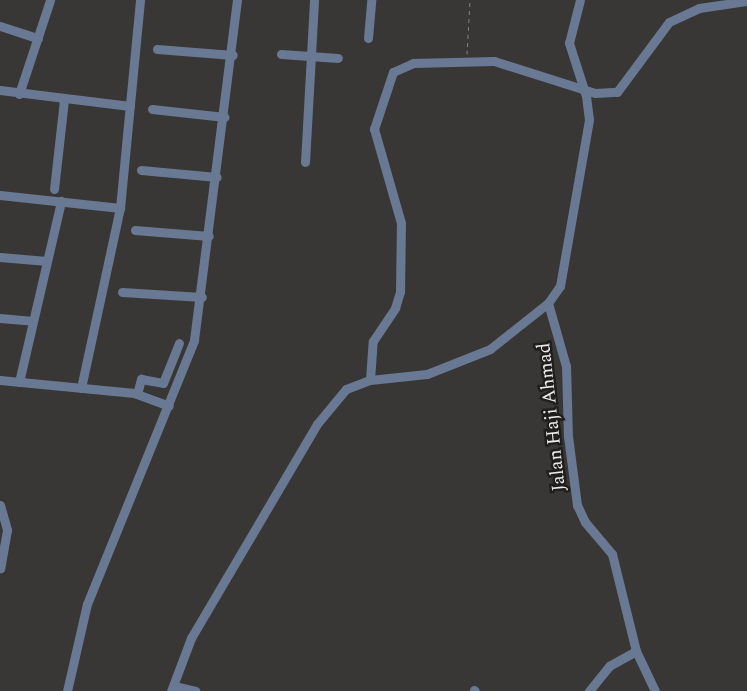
<!DOCTYPE html>
<html>
<head>
<meta charset="utf-8">
<style>
  body { margin:0 }
  #map { position:relative; width:747px; height:691px; overflow:hidden; background:#383735; font-family:Spectral,serif }
  div>[style] { position:absolute }
  [style*='--x'] { left:calc(var(--x)*1px); top:calc(var(--y)*1px); width:calc(var(--w)*1px); rotate:calc(var(--a)*1deg) }
  .path>* { height:1px; margin-top:-0.5px; transform-origin:0; background:repeating-linear-gradient(90deg,#81807f 0 4px,transparent 0 8px) }
  .minor>* { height:9px; margin:-4.5px; padding:0 4.5px; transform-origin:4.5px; border-radius:4.5px; background:#697993 }
  span { translate:-50% -50%; white-space:nowrap; text-align:center; line-height:1.15; -webkit-text-stroke:5px #1f1e1d; paint-order:stroke }
  .street-label { font-size:19px; color:#ecebea }
</style>
</head>
<body>
<div id="map">
  <div class="path">
    <i style="--x:467;--y:54;--w:54;--a:-86.8"></i>
  </div>
  <div class="minor">
    <i style="--x:0;--y:26;--w:40;--a:18"></i>
    <i style="--x:368;--y:38;--w:38;--a:-85"></i>
    <i style="--x:157;--y:49;--w:76;--a:4.5"></i>
    <i style="--x:281;--y:54;--w:57;--a:4"></i>
    <i style="--x:0;--y:90;--w:131;--a:7"></i>
    <i style="--x:19;--y:94;--w:99;--a:-71.7"></i>
    <i style="--x:152;--y:109;--w:73;--a:6.3"></i>
    <i style="--x:305;--y:162;--w:162;--a:-86.8"></i>
    <i style="--x:141;--y:170;--w:76;--a:5.3"></i>
    <i style="--x:54;--y:189;--w:90;--a:-83.6"></i>
    <i style="--x:0;--y:195;--w:121;--a:6.2"></i>
    <i style="--x:135;--y:230;--w:74;--a:4.6"></i>
    <i style="--x:0;--y:257;--w:47;--a:4.9"></i>
    <i style="--x:122;--y:292;--w:80;--a:3.6"></i>
    <i style="--x:548;--y:303;--w:66;--a:74.1"></i>
    <i style="--x:566;--y:366;--w:70;--a:88.4"></i>
    <i style="--x:568;--y:436;--w:70;--a:82.6"></i>
    <i style="--x:577;--y:505;--w:19;--a:65"></i>
    <i style="--x:585;--y:522;--w:42;--a:49.8"></i>
    <i style="--x:612;--y:554;--w:100;--a:76.1"></i>
    <i style="--x:636;--y:651;--w:44;--a:64.6"></i>
    <i style="--x:0;--y:318;--w:33;--a:5"></i>
    <i style="--x:0;--y:380;--w:135;--a:5.5"></i>
    <i style="--x:134;--y:393;--w:37;--a:20"></i>
    <i style="--x:370;--y:380;--w:57;--a:-6"></i>
    <i style="--x:427;--y:374;--w:68;--a:-21.6"></i>
    <i style="--x:490;--y:349;--w:74;--a:-38.4"></i>
    <i style="--x:548;--y:303;--w:21;--a:-55"></i>
    <i style="--x:560;--y:286;--w:169;--a:-80.1"></i>
    <i style="--x:589;--y:120;--w:24;--a:-97"></i>
    <i style="--x:586;--y:96;--w:56;--a:-107.8"></i>
    <i style="--x:569;--y:43;--w:44;--a:-75.7"></i>
    <i style="--x:19;--y:382;--w:186;--a:-76.9"></i>
    <i style="--x:81;--y:388;--w:184;--a:-77.8"></i>
    <i style="--x:120;--y:208;--w:209;--a:-84.5"></i>
    <i style="--x:137;--y:394;--w:16;--a:-75"></i>
    <i style="--x:141;--y:379;--w:22;--a:10"></i>
    <i style="--x:163;--y:383;--w:43;--a:-68.2"></i>
    <i style="--x:0;--y:505;--w:26;--a:74"></i>
    <i style="--x:7;--y:530;--w:39;--a:100"></i>
    <i style="--x:174;--y:686;--w:22;--a:13"></i>
    <i style="--x:474;--y:690;--w:1;--a:45"></i>
    <i style="--x:67;--y:691;--w:89;--a:-77.1"></i>
    <i style="--x:87;--y:604;--w:285;--a:-67.9"></i>
    <i style="--x:194;--y:340;--w:343;--a:-82.8"></i>
    <i style="--x:171;--y:691;--w:57;--a:-69.3"></i>
    <i style="--x:191;--y:638;--w:248;--a:-59.5"></i>
    <i style="--x:317;--y:424;--w:45;--a:-50.4"></i>
    <i style="--x:346;--y:389;--w:26;--a:-21"></i>
    <i style="--x:370;--y:380;--w:39;--a:-86"></i>
    <i style="--x:373;--y:341;--w:40;--a:-56"></i>
    <i style="--x:395;--y:308;--w:17;--a:-73"></i>
    <i style="--x:400;--y:292;--w:69;--a:-89.2"></i>
    <i style="--x:401;--y:223;--w:98;--a:-106"></i>
    <i style="--x:374;--y:129;--w:60;--a:-71.6"></i>
    <i style="--x:393;--y:72;--w:22;--a:-24"></i>
    <i style="--x:413;--y:63;--w:81;--a:-1.4"></i>
    <i style="--x:494;--y:61;--w:106;--a:17.6"></i>
    <i style="--x:595;--y:93;--w:22;--a:-3"></i>
    <i style="--x:617;--y:92;--w:87;--a:-53.4"></i>
    <i style="--x:669;--y:22;--w:33;--a:-25"></i>
    <i style="--x:699;--y:8;--w:49;--a:-8.3"></i>
    <i style="--x:589;--y:691;--w:32;--a:-51"></i>
    <i style="--x:609;--y:666;--w:31;--a:-29"></i>
  </div>
  <div class="street-label">
    <span style="left:552px;top:417px;rotate:-96deg">Jalan Haji Ahmad</span>
  </div>
</div>
</body>
</html>
